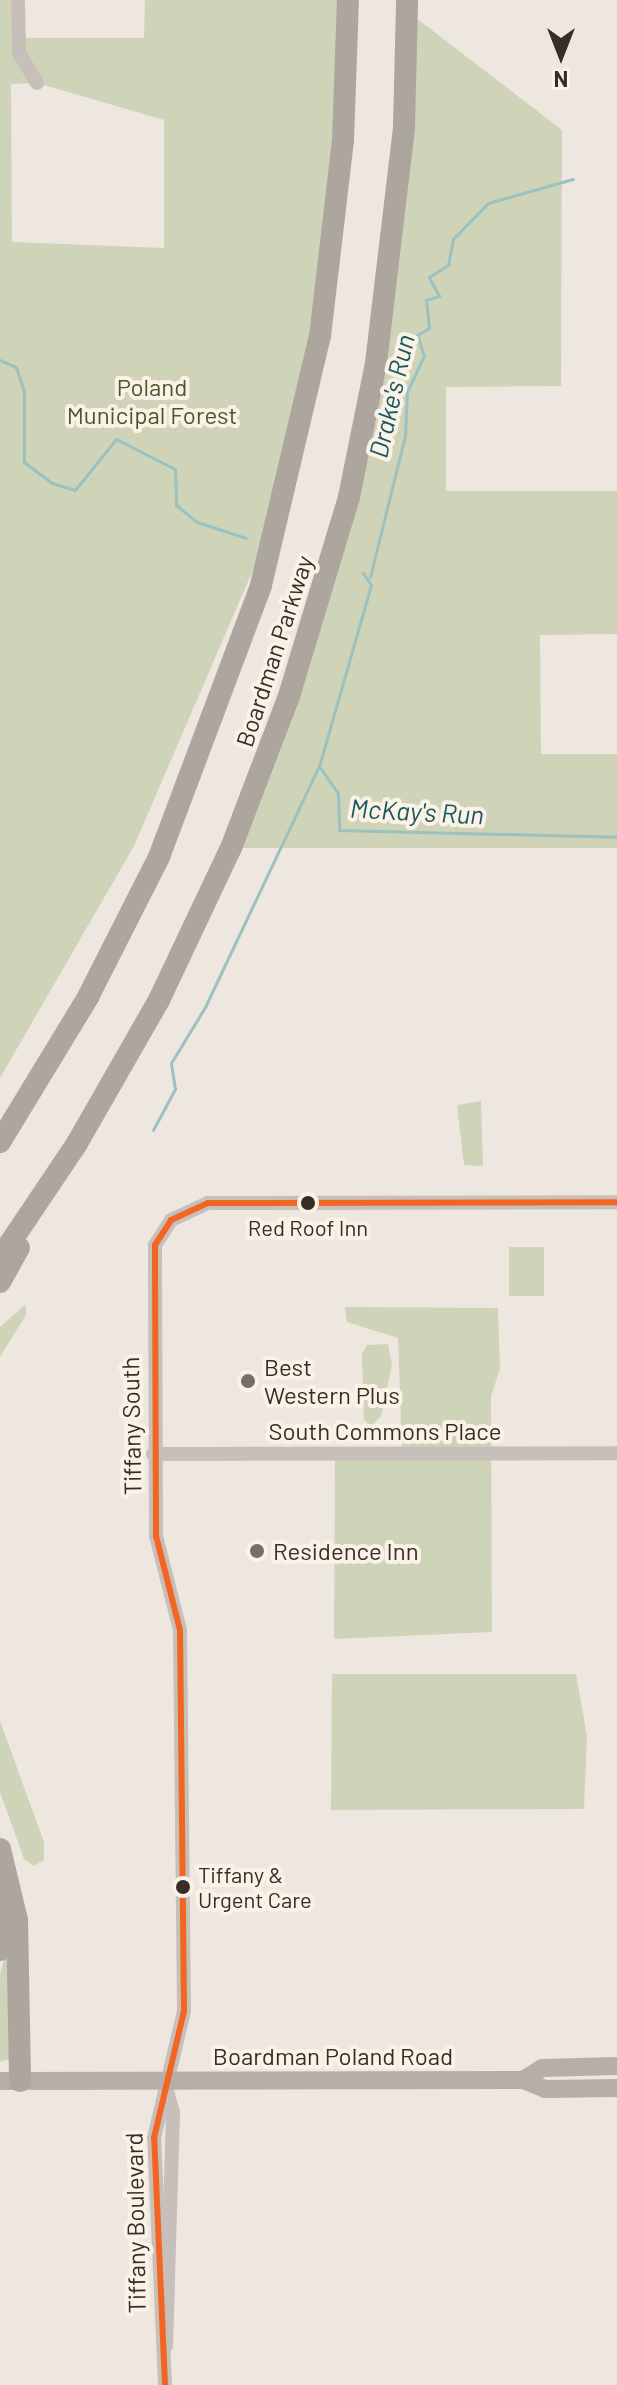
<!DOCTYPE html>
<html>
<head>
<meta charset="utf-8">
<style>
  body { margin:0 }
  #map { position:relative; width:617px; height:2385px; overflow:hidden; background:#eee7e0; font-family:Barlow,sans-serif }
  div>[style] { position:absolute }
  [style*='--x'] { left:calc(var(--x)*1px); top:calc(var(--y)*1px); width:calc(var(--w)*1px); rotate:calc(var(--a)*1deg) }
  .green>* { inset:0; background:#cfd4b9; transform-origin:0 0 }
  .stream>* { height:3px; margin:-1.5px; padding:0 1.5px; transform-origin:1.5px; border-radius:1.5px; background:#9bc1c0 }
  .minor>* { height:14px; margin:-7px; padding:0 7px; transform-origin:7px; border-radius:7px; background:#c7bfb9 }
  .major>* { height:18px; margin:-9px; padding:0 9px; transform-origin:9px; border-radius:9px; background:#b6aea8 }
  .highway>* { height:22px; margin:-11px; padding:0 11px; transform-origin:11px; border-radius:11px; background:#ada69f }
  .bus-1>* { height:6px; margin:-3px; padding:0 3px; transform-origin:3px; border-radius:3px; background:#f26522 }
  .dots>* { width:22px; height:22px; translate:-50% -50%; box-sizing:border-box; border:4px solid #fbf2e7; border-radius:50% }
  span { translate:-50% -50%; white-space:nowrap; text-align:center; line-height:1.15; -webkit-text-stroke:8px #fbf2e7; paint-order:stroke }
  .bus-label { font-size:22px; color:#382c27 }
  .left { translate:0 -50%; text-align:left }
  .park-label { font-size:24px; color:#475829 }
  .street-label { font-size:24px; color:#382c27 }
  .poi-label { font-size:24px; color:#382c27 }
  .water-label { font-size:26px; color:#19595d; font-style:italic }
  .north { position:absolute; left:521px; top:16px; width:80px; height:80px; -webkit-text-stroke:6px #fbf2e7; paint-order:stroke; rotate:180deg; font-size:22px; font-weight:700; line-height:32px; text-align:center; color:#382c27 }
  .north::after { content:''; display:block; margin:auto; width:28px; height:36px; background:#382c27; clip-path:polygon(50% 0,100% 100%,50% 72%,0 100%) }
</style>
</head>
<body>
<div id="map">
  <div class="green">
    <i style="clip-path:polygon(evenodd,0 0,18px 0,19px 38px,144px 38px,145px 0,348px 0,347px 64px,287px 491px,134px 846px,0 1078px,0 0,37px 83px,164px 120px,164px 248px,12px 242px,11px 84px,37px 83px)"></i>
    <i style="clip-path:polygon(407px 11px,562px 130px,561px 386px,446px 387px,446px 491px,617px 491px,617px 634px,540px 635px,541px 754px,617px 754px,617px 848px,231px 848px,359px 450px)"></i>
    <i style="clip-path:polygon(481px 1101px,483px 1166px,464px 1165px,457px 1105px)"></i>
    <i style="left:509px;top:1247px;width:35px;height:49px"></i>
    <i style="clip-path:polygon(26px 1304px,26px 1315px,0 1357px,0 1327px)"></i>
    <i style="clip-path:polygon(345px 1307px,498px 1308px,500px 1369px,491px 1396px,492px 1632px,334px 1639px,335px 1454px,402px 1453px,398px 1338px,347px 1322px)"></i>
    <i style="clip-path:polygon(388px 1344px,392px 1365px,381px 1416px,371px 1427px,364px 1419px,362px 1354px,367px 1345px)"></i>
    <i style="clip-path:polygon(332px 1674px,576px 1674px,587px 1736px,584px 1809px,331px 1810px)"></i>
    <i style="clip-path:polygon(0 1688px,0 1721px,44px 1842px,44px 1860px,34px 1866px,24px 1859px,0 1792px)"></i>
    <i style="clip-path:polygon(9px 1939px,9px 2059px,0 2062px,0 1975px)"></i>
  </div>
  <div class="stream">
    <i style="--x:0;--y:360;--w:17;--a:24"></i>
    <i style="--x:16;--y:367;--w:26;--a:72"></i>
    <i style="--x:24;--y:392;--w:70;--a:90"></i>
    <i style="--x:24;--y:462;--w:35;--a:37"></i>
    <i style="--x:52;--y:483;--w:24;--a:17"></i>
    <i style="--x:75;--y:490;--w:65;--a:-51.2"></i>
    <i style="--x:116;--y:439;--w:66;--a:27"></i>
    <i style="--x:175;--y:469;--w:36;--a:88"></i>
    <i style="--x:176;--y:505;--w:27;--a:39"></i>
    <i style="--x:197;--y:522;--w:52;--a:18.1"></i>
    <i style="--x:363;--y:573;--w:14;--a:56"></i>
    <i style="--x:371;--y:585;--w:188;--a:106"></i>
    <i style="--x:319;--y:766;--w:33;--a:55"></i>
    <i style="--x:338;--y:793;--w:37;--a:88"></i>
    <i style="--x:339;--y:830;--w:278;--a:1.4"></i>
    <i style="--x:370;--y:577;--w:145;--a:-76.1"></i>
    <i style="--x:405;--y:436;--w:44;--a:-87.4"></i>
    <i style="--x:407;--y:392;--w:40;--a:-65"></i>
    <i style="--x:424;--y:356;--w:22;--a:-108"></i>
    <i style="--x:417;--y:335;--w:14;--a:-30"></i>
    <i style="--x:429;--y:328;--w:28;--a:-96"></i>
    <i style="--x:426;--y:300;--w:14;--a:-17"></i>
    <i style="--x:439;--y:296;--w:21;--a:-118"></i>
    <i style="--x:429;--y:277;--w:22;--a:-32"></i>
    <i style="--x:448;--y:265;--w:26;--a:-79"></i>
    <i style="--x:453;--y:239;--w:50;--a:-45.8"></i>
    <i style="--x:488;--y:203;--w:88;--a:-15.8"></i>
    <i style="--x:153;--y:1130;--w:47;--a:-61.8"></i>
    <i style="--x:175;--y:1089;--w:26;--a:-99"></i>
    <i style="--x:171;--y:1063;--w:66;--a:-58.7"></i>
    <i style="--x:205;--y:1007;--w:267;--a:-64.7"></i>
  </div>
  <div class="minor">
    <i style="--x:18;--y:0;--w:53;--a:88.9"></i>
    <i style="--x:19;--y:53;--w:35;--a:59"></i>
    <i style="--x:153;--y:1454;--w:464;--a:-0.1"></i>
    <i style="--x:164;--y:2081;--w:32;--a:74"></i>
    <i style="--x:173;--y:2112;--w:234;--a:91.7"></i>
    <i style="--x:165;--y:2385;--w:247;--a:-92.5"></i>
    <i style="--x:154;--y:2138;--w:130;--a:-76.7"></i>
    <i style="--x:184;--y:2011;--w:381;--a:-90.6"></i>
    <i style="--x:180;--y:1630;--w:97;--a:-104.3"></i>
    <i style="--x:156;--y:1536;--w:291;--a:-90.2"></i>
    <i style="--x:155;--y:1245;--w:30;--a:-57"></i>
    <i style="--x:171;--y:1220;--w:41;--a:-24.7"></i>
    <i style="--x:208;--y:1203;--w:409;--a:-0.1"></i>
  </div>
  <div class="major">
    <i style="--x:523;--y:2080;--w:22;--a:-32"></i>
    <i style="--x:542;--y:2068;--w:75;--a:-1.5"></i>
    <i style="--x:0;--y:2081;--w:523;--a:-0.11"></i>
    <i style="--x:523;--y:2080;--w:24;--a:22"></i>
    <i style="--x:545;--y:2089;--w:72;--a:-0.8"></i>
  </div>
  <div class="highway">
    <i style="--x:0;--y:1142;--w:170;--a:-58.7"></i>
    <i style="--x:88;--y:997;--w:157;--a:-63.1"></i>
    <i style="--x:159;--y:857;--w:290;--a:-69.4"></i>
    <i style="--x:261;--y:585;--w:256;--a:-76.7"></i>
    <i style="--x:320;--y:336;--w:196;--a:-83.3"></i>
    <i style="--x:343;--y:141;--w:141;--a:-88"></i>
    <i style="--x:0;--y:1258;--w:136;--a:-56.1"></i>
    <i style="--x:76;--y:1145;--w:167;--a:-60.2"></i>
    <i style="--x:159;--y:1000;--w:168;--a:-64.7"></i>
    <i style="--x:231;--y:848;--w:163;--a:-69.1"></i>
    <i style="--x:289;--y:696;--w:208;--a:-73.2"></i>
    <i style="--x:349;--y:497;--w:137;--a:-78.6"></i>
    <i style="--x:376;--y:363;--w:238;--a:-83.2"></i>
    <i style="--x:404;--y:127;--w:127;--a:-88.6"></i>
    <i style="--x:0;--y:1282;--w:39;--a:-61"></i>
    <i style="--x:0;--y:1849;--w:73;--a:76.5"></i>
    <i style="--x:17;--y:1920;--w:161;--a:88.9"></i>
    <i style="--x:0;--y:1907;--w:43;--a:90"></i>
  </div>
  <div class="bus-1">
    <i style="--x:165;--y:2385;--w:247;--a:-92.5"></i>
    <i style="--x:154;--y:2138;--w:130;--a:-76.7"></i>
    <i style="--x:184;--y:2011;--w:381;--a:-90.6"></i>
    <i style="--x:180;--y:1630;--w:97;--a:-104.3"></i>
    <i style="--x:156;--y:1536;--w:291;--a:-90.2"></i>
    <i style="--x:155;--y:1245;--w:30;--a:-57"></i>
    <i style="--x:171;--y:1220;--w:41;--a:-24.7"></i>
    <i style="--x:208;--y:1203;--w:409;--a:-0.1"></i>
  </div>
  <div class="dots">
    <i style="left:308px;top:1203px;background:#382c27"></i>
    <i style="left:248px;top:1381px;background:#786d68"></i>
    <i style="left:257px;top:1551px;background:#786d68"></i>
    <i style="left:183px;top:1887px;background:#382c27"></i>
  </div>
  <div class="bus-label">
    <span style="left:308px;top:1228px">Red Roof Inn</span>
    <span class="left" style="left:198px;top:1887px">Tiffany &amp;<br>Urgent Care</span>
  </div>
  <div class="park-label">
    <span style="left:152px;top:401px">Poland<br>Municipal Forest</span>
  </div>
  <div class="street-label">
    <span style="left:274px;top:651px;rotate:-72deg">Boardman Parkway</span>
    <span style="left:131px;top:1426px;rotate:-91deg">Tiffany South</span>
    <span style="left:385px;top:1431px">South Commons Place</span>
    <span style="left:333px;top:2056px">Boardman Poland Road</span>
    <span style="left:135px;top:2223px;rotate:-91deg">Tiffany Boulevard</span>
  </div>
  <div class="poi-label">
    <span class="left" style="left:264px;top:1381px">Best<br>Western Plus</span>
    <span class="left" style="left:273px;top:1551px">Residence Inn</span>
  </div>
  <div class="water-label">
    <span style="left:391px;top:396px;rotate:-77deg">Drake's Run</span>
    <span style="left:417px;top:811px;rotate:3deg">McKay's Run</span>
  </div>
  <div class="north">N</div>
</div>
</body>
</html>
